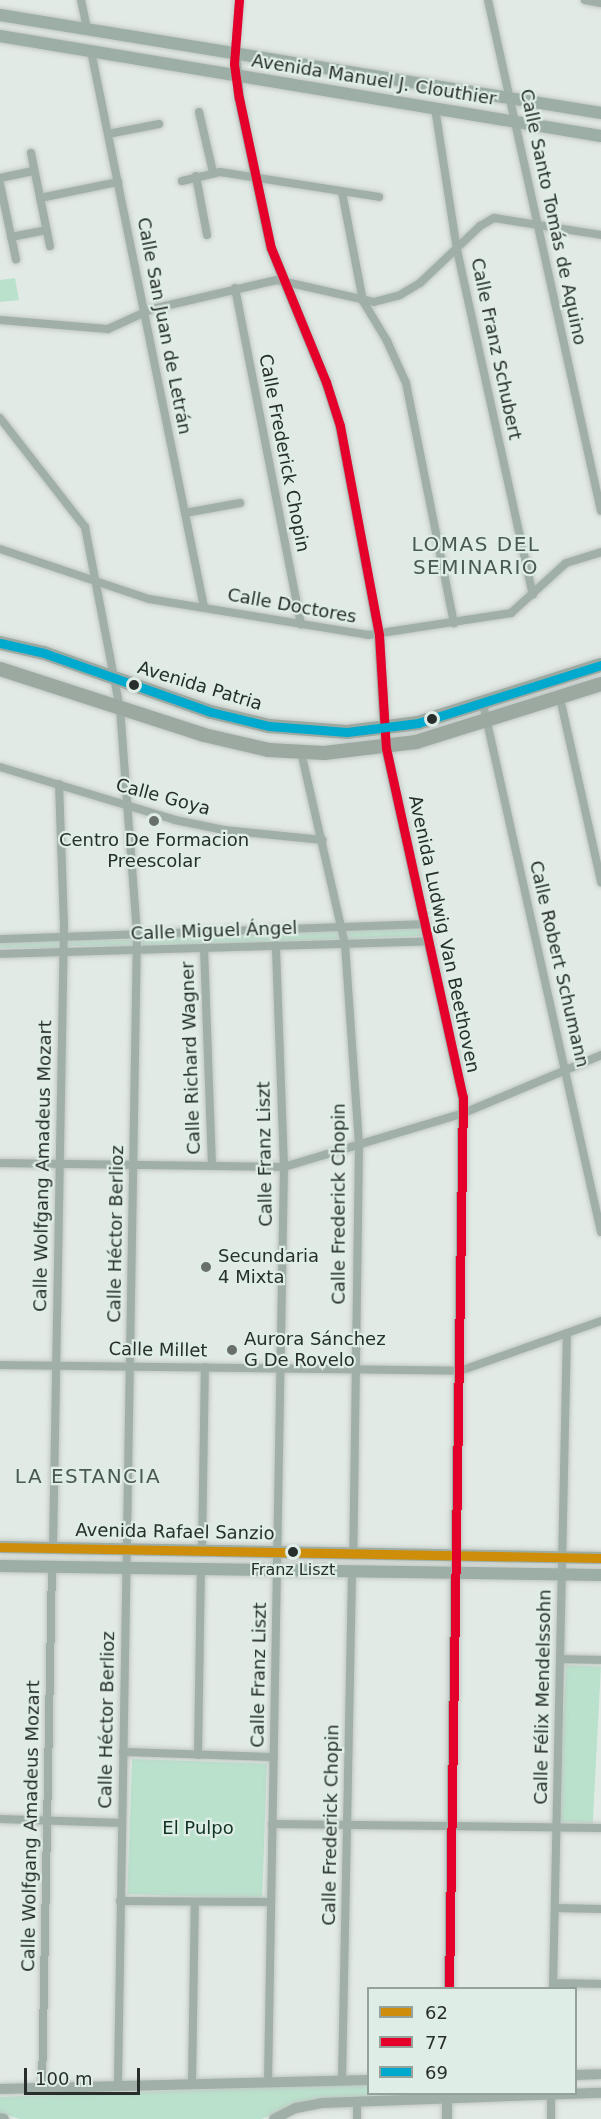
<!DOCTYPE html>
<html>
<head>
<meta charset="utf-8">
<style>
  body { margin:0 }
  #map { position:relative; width:601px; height:2119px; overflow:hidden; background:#e2eae5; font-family:"DejaVu Sans",sans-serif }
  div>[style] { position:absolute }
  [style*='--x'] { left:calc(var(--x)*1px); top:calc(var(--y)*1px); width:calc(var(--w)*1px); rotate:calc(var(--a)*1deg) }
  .green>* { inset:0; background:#bae1cc; transform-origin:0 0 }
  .roads { filter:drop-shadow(0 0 2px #c1c7c4) drop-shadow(0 0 2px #c1c7c4) }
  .minor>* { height:8px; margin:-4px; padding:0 4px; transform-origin:4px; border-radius:4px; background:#a1afa9 }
  .tertiary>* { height:10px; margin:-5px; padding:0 5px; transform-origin:5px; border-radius:5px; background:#a1afa9 }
  .secondary>* { height:12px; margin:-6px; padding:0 6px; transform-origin:6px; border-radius:6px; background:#9caea5 }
  .primary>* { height:14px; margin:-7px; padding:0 7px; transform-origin:7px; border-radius:7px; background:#9ba9a1 }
  .bus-1>* { height:9px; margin:-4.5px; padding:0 4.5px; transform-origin:4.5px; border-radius:4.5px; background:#ce8e09 }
  .bus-2>* { height:9px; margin:-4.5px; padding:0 4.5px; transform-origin:4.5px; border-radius:4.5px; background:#e4002b }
  .bus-3>* { height:9px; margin:-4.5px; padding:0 4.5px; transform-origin:4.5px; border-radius:4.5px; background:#00a9ce }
  .dots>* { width:16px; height:16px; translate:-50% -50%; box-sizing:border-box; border:3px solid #deede5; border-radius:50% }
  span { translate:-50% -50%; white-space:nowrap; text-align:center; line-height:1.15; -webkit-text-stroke:4.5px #deede5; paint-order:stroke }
  .bus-label { font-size:16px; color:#282e2b }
  .street-label { font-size:18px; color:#282e2b }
  .poi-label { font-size:18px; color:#282e2b }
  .left { translate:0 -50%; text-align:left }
  .park-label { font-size:18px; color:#113424 }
  .neighbourhood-label { font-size:20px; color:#4c5952; letter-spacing:1.5px }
  .legend { position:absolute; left:367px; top:1987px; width:210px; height:108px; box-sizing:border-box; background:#deede5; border:2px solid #95a19b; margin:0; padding:8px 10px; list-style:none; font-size:18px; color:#282e2b }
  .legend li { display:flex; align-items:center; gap:12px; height:30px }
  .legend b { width:30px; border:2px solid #95a19b }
  .scale { position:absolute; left:24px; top:2068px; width:116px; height:27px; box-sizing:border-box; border:3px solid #282e2b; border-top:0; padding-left:8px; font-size:18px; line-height:21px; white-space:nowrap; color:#282e2b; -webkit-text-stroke:4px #deede5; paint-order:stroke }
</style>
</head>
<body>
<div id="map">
  <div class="green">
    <i style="clip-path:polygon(15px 278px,19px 300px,0 302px,0 280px)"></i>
    <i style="clip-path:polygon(420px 927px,422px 936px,348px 939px,348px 931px)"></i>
    <i style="clip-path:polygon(337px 932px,339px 939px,143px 947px,141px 938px)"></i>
    <i style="left:58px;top:939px;width:9px;height:58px;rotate:90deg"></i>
    <i style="left:132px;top:940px;width:6px;height:63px;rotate:90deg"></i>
    <i style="left:566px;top:1665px;width:35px;height:157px;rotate:3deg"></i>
    <i style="left:132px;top:1759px;width:135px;height:135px;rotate:2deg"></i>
    <i style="clip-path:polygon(368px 2084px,368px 2094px,408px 2094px,294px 2104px,262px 2119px,20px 2119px,0 2113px,0 2097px)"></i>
  </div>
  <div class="roads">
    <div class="minor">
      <i style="--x:81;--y:0;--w:30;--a:78"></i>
      <i style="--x:488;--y:0;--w:523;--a:77.53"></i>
      <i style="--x:585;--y:0;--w:16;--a:11"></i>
      <i style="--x:91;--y:51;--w:567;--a:78.51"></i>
      <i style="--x:235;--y:53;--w:53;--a:-85.7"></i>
      <i style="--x:435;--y:108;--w:144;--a:81.2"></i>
      <i style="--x:457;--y:250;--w:353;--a:77.6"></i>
      <i style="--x:199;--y:112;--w:62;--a:76.9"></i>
      <i style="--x:108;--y:134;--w:52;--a:-11.1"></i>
      <i style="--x:31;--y:153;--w:95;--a:78.5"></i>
      <i style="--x:196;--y:176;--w:60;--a:79.4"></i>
      <i style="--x:0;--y:178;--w:35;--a:-12"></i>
      <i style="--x:182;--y:181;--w:39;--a:-13"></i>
      <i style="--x:220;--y:172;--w:161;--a:8.9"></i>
      <i style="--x:0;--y:184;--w:77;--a:78"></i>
      <i style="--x:342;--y:192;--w:111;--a:79.1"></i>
      <i style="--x:363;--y:301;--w:47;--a:59"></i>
      <i style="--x:387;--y:341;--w:46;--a:65.7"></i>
      <i style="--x:406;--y:383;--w:245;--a:78.7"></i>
      <i style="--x:40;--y:198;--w:80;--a:-11.6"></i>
      <i style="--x:11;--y:237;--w:36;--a:-11"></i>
      <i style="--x:235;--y:288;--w:343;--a:78.9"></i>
      <i style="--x:0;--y:320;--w:108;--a:4.8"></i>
      <i style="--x:108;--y:329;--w:48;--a:-24.4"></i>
      <i style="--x:152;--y:309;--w:128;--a:-13.1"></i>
      <i style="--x:277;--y:280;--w:99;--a:12.8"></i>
      <i style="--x:374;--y:302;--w:27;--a:-15"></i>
      <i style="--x:400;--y:295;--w:23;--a:-31"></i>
      <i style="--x:420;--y:283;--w:83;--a:-43.5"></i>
      <i style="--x:480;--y:226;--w:16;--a:-30"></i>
      <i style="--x:494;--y:218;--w:108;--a:9"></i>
      <i style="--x:0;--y:418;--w:138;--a:52.1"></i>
      <i style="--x:85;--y:527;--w:184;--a:79.1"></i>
      <i style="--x:120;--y:708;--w:228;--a:85.7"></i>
      <i style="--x:137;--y:935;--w:1150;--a:90.95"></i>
      <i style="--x:185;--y:513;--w:56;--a:-10.3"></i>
      <i style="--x:0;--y:549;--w:157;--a:18.6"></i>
      <i style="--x:149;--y:599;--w:222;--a:9.3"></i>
      <i style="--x:368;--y:635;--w:145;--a:-8.7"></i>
      <i style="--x:511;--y:613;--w:74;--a:-42.3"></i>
      <i style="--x:566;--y:563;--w:37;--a:-17"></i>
      <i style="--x:560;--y:698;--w:189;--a:77.4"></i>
      <i style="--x:483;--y:704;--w:541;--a:77.4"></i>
      <i style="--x:301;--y:752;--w:197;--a:77.1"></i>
      <i style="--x:345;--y:944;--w:202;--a:86"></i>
      <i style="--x:359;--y:1146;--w:407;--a:90.8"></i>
      <i style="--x:0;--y:767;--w:183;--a:16.8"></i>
      <i style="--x:175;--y:820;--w:50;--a:11.5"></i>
      <i style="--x:224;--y:830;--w:99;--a:5.8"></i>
      <i style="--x:0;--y:939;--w:425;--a:-2"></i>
      <i style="--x:204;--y:948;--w:218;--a:87.9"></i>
      <i style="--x:0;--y:954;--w:429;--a:-1.7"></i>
      <i style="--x:0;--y:1163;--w:284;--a:0.8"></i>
      <i style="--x:284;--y:1167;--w:188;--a:-16.7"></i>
      <i style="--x:464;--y:1113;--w:149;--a:-22.9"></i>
      <i style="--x:0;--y:1365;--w:460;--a:0.7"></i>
      <i style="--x:460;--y:1371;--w:150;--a:-19.5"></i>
      <i style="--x:53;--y:1548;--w:622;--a:-88.99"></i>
      <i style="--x:64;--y:926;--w:142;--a:-92"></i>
      <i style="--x:202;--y:1551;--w:184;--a:-89.1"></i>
      <i style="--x:560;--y:1659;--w:41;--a:1.4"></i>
      <i style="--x:123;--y:1752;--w:151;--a:1.9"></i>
      <i style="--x:198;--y:1755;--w:187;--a:-89.1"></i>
      <i style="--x:0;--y:1819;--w:122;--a:1.9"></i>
      <i style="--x:272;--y:1824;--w:329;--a:0.7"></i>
      <i style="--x:120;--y:1901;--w:151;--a:0.4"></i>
      <i style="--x:555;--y:1908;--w:46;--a:1.2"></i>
      <i style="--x:554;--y:1983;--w:47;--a:1.2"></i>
      <i style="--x:553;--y:1988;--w:655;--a:-88.78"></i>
      <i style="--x:342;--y:2080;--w:509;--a:-88.87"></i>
      <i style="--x:268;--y:2082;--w:915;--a:-89"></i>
      <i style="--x:284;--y:1167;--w:222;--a:-92.1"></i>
      <i style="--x:192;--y:2083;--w:181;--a:-89.1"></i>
      <i style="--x:42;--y:2087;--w:521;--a:-88.9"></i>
      <i style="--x:357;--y:2119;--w:18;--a:-90"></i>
      <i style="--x:551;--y:2119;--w:25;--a:-90"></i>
    </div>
    <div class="tertiary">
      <i style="--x:235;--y:53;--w:45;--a:84.9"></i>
      <i style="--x:239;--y:98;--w:153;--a:78"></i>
      <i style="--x:271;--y:248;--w:145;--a:67.7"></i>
      <i style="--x:326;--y:382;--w:46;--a:72.3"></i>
      <i style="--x:340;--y:426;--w:213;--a:79.4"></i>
      <i style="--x:379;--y:635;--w:113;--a:86.5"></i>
      <i style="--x:386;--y:748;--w:357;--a:77.6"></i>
      <i style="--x:463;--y:1097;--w:891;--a:90.9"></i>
      <i style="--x:576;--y:2075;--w:25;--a:-2"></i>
      <i style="--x:0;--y:2089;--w:368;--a:-1.4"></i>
      <i style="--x:0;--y:2118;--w:4;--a:14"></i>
      <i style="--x:274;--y:2119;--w:25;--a:-27"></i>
      <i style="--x:296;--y:2108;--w:26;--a:-11"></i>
      <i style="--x:322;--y:2103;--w:279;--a:-2.1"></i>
      <i style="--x:447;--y:2119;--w:25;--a:-90"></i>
    </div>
    <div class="secondary">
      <i style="--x:0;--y:15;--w:609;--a:9.26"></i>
      <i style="--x:0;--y:36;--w:609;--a:9.45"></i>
      <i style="--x:0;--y:1547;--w:601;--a:1.05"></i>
      <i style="--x:0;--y:1566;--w:601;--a:0.86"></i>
    </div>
    <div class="primary">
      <i style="--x:0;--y:643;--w:45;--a:12.8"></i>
      <i style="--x:44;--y:653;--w:177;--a:19.5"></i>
      <i style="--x:211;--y:712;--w:60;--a:13.6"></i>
      <i style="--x:269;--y:726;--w:78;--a:4.4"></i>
      <i style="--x:347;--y:732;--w:72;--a:-7.2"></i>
      <i style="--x:418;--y:723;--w:192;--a:-17.6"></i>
      <i style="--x:0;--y:669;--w:214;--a:17.9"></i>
      <i style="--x:204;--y:735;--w:67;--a:13"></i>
      <i style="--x:269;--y:750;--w:55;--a:3.1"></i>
      <i style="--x:324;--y:753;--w:93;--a:-6.8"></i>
      <i style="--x:416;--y:742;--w:194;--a:-17.4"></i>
    </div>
  </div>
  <div class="bus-1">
    <i style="--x:0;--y:1547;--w:601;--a:1.05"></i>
  </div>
  <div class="bus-2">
    <i style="--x:239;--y:0;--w:64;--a:94.5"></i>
    <i style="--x:234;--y:64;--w:34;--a:82"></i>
    <i style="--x:239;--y:98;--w:153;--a:78"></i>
    <i style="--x:271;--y:248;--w:145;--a:67.7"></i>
    <i style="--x:326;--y:382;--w:46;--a:72.3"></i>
    <i style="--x:340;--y:426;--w:213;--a:79.4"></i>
    <i style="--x:379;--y:635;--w:113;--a:86.5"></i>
    <i style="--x:386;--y:748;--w:357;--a:77.6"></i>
    <i style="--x:463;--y:1097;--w:891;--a:90.9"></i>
  </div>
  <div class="bus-3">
    <i style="--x:0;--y:643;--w:45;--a:12.8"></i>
    <i style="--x:44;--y:653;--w:177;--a:19.5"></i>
    <i style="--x:211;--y:712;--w:60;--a:13.6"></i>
    <i style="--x:269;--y:726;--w:78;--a:4.4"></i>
    <i style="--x:347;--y:732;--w:72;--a:-7.2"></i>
    <i style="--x:418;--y:723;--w:192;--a:-17.6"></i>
  </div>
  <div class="dots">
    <i style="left:134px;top:685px;background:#282e2b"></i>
    <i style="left:432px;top:719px;background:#282e2b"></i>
    <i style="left:154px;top:821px;background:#69706c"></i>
    <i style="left:206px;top:1267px;background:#69706c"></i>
    <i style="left:232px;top:1350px;background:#69706c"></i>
    <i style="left:293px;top:1552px;background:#282e2b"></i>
  </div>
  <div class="bus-label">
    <span style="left:293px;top:1570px">Franz Liszt</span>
  </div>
  <div class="street-label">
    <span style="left:374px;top:80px;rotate:9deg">Avenida Manuel J. Clouthier</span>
    <span style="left:553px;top:217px;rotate:78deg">Calle Santo Tomás de Aquino</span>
    <span style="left:164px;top:326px;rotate:79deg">Calle San Juan de Letrán</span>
    <span style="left:496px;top:349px;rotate:78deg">Calle Franz Schubert</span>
    <span style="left:284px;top:453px;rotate:79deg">Calle Frederick Chopin</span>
    <span style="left:292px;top:606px;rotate:10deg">Calle Doctores</span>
    <span style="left:200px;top:686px;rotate:17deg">Avenida Patria</span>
    <span style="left:163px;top:797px;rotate:15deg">Calle Goya</span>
    <span style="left:214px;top:931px;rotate:-2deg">Calle Miguel Ángel</span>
    <span style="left:444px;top:934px;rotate:78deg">Avenida Ludwig Van Beethoven</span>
    <span style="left:559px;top:964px;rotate:77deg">Calle Robert Schumann</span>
    <span style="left:191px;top:1058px;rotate:-92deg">Calle Richard Wagner</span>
    <span style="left:265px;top:1154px;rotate:-91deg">Calle Franz Liszt</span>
    <span style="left:43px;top:1166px;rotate:-89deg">Calle Wolfgang Amadeus Mozart</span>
    <span style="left:339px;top:1204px;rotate:-90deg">Calle Frederick Chopin</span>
    <span style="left:116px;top:1234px;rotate:-89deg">Calle Héctor Berlioz</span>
    <span style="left:158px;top:1350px;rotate:1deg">Calle Millet</span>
    <span style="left:175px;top:1532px;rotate:1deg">Avenida Rafael Sanzio</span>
    <span style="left:259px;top:1675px;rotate:-89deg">Calle Franz Liszt</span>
    <span style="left:543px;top:1697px;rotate:-89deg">Calle Félix Mendelssohn</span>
    <span style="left:107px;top:1720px;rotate:-89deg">Calle Héctor Berlioz</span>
    <span style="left:331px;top:1825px;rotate:-89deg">Calle Frederick Chopin</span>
    <span style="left:31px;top:1826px;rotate:-89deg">Calle Wolfgang Amadeus Mozart</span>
  </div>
  <div class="poi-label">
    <span style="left:154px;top:851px">Centro De Formacion<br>Preescolar</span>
    <span class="left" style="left:218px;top:1267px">Secundaria<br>4 Mixta</span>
    <span class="left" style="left:244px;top:1350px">Aurora Sánchez<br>G De Rovelo</span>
  </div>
  <div class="park-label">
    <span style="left:198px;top:1828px">El Pulpo</span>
  </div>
  <div class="neighbourhood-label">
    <span style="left:476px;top:556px">LOMAS DEL<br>SEMINARIO</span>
    <span style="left:88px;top:1476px">LA ESTANCIA</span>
  </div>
  <ul class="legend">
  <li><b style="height:8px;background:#ce8e09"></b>62</li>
  <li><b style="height:8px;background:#e4002b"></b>77</li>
  <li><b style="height:8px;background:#00a9ce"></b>69</li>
  </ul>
  <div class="scale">100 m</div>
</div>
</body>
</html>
